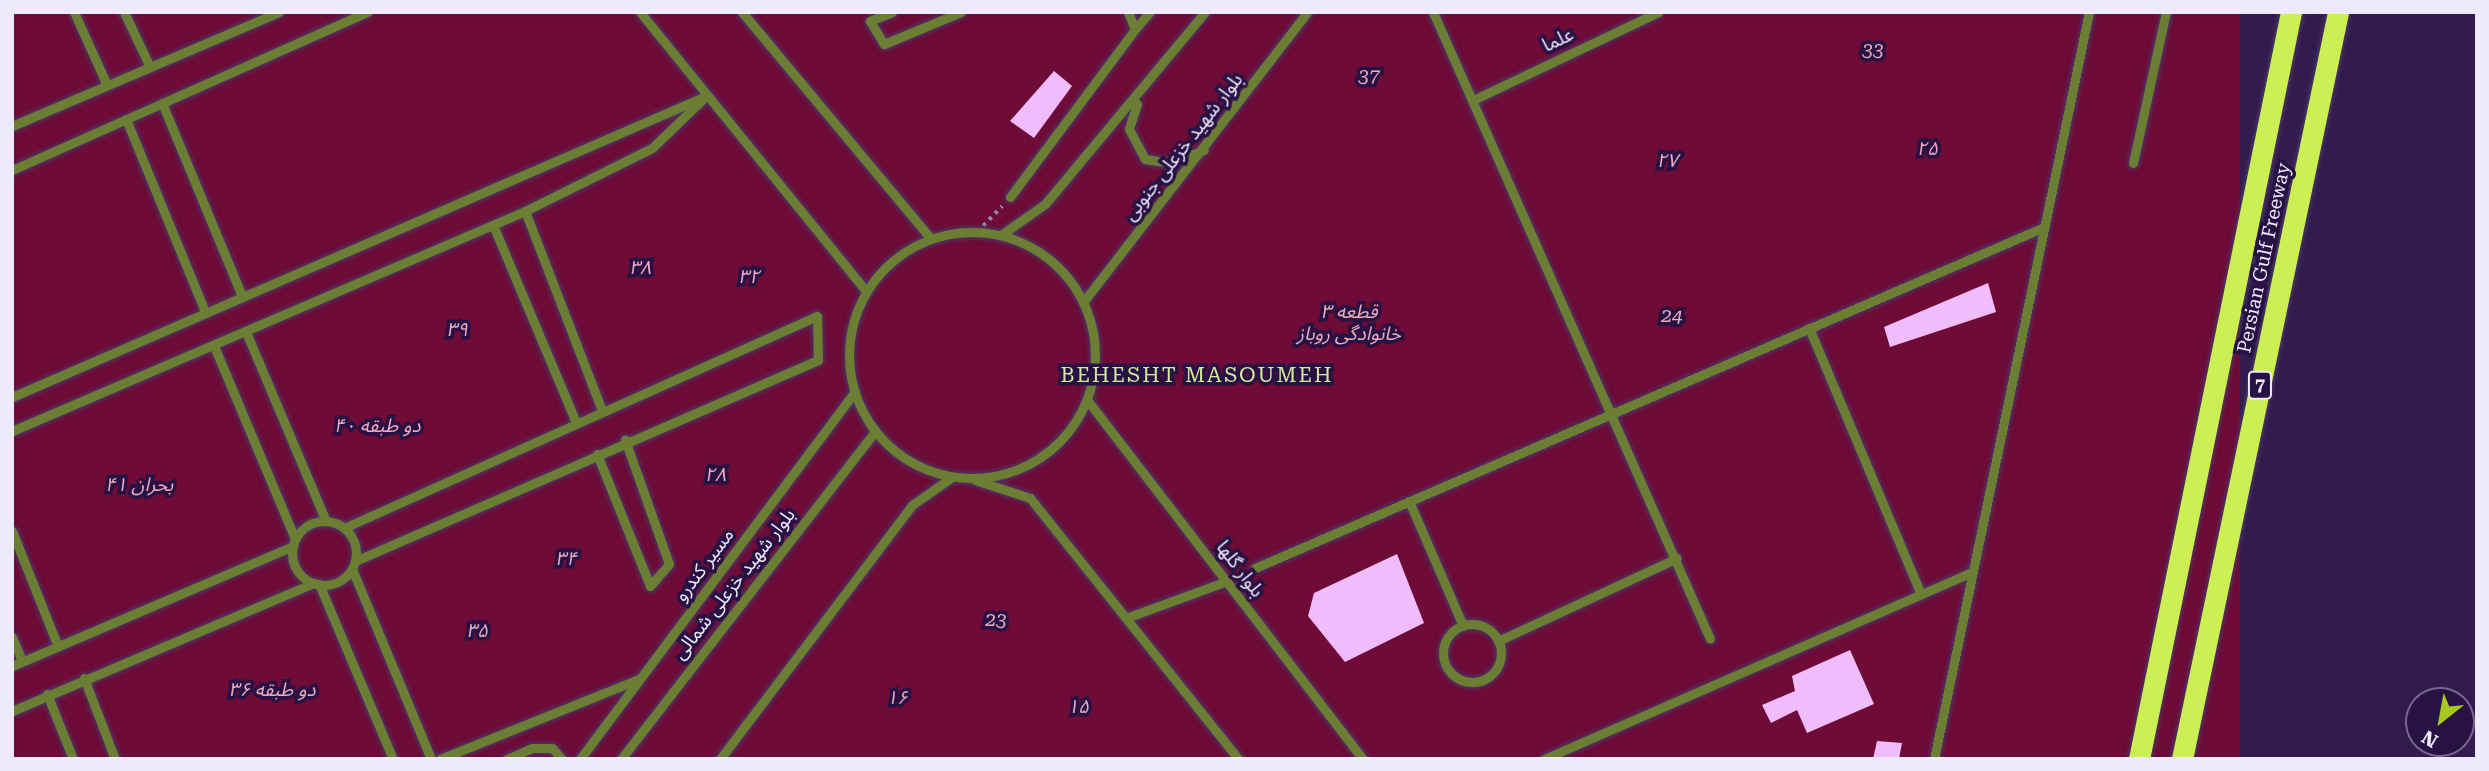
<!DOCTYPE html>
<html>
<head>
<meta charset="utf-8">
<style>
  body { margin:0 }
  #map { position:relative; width:2489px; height:771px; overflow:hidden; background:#321c4e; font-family:"Roboto Serif","Noto Sans Arabic",serif }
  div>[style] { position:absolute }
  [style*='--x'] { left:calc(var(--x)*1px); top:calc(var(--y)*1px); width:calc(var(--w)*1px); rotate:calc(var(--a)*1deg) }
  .green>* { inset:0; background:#6e0b37; transform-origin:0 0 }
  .building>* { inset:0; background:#f1bcfb }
  .path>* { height:3.5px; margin-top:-1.75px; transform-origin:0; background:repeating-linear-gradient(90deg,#9587a9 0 3.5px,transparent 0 8.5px) }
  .roads { filter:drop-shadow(0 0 2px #4c3966) drop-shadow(0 0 2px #4c3966) }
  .service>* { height:9px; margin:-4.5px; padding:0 4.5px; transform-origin:4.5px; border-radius:4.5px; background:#6c7e33 }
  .service>.ring { margin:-4.5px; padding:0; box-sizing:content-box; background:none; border:9px solid #6c7e33; border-radius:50% }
  .motorway>* { height:21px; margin:-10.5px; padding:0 10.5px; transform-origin:10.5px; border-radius:10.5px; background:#ccf053 }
  span { translate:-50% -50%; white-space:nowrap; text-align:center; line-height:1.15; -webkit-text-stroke:7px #281143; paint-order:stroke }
  .shield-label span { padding:2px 5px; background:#281143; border:2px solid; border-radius:5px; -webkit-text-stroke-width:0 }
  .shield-label { font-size:18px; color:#efe9fc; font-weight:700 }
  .street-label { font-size:19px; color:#efe9fc }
  .park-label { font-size:19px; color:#edacbd; font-style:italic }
  .neighbourhood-label { font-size:21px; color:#d4e99e; letter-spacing:2px }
  .frame { position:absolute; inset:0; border:14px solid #efe9fc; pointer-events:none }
  .north { position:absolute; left:2405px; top:687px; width:70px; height:70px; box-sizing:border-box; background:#281143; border:2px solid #78678d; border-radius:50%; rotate:211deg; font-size:19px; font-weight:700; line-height:28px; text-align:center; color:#efe9fc }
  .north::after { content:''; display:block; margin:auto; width:24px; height:32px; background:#a7c81f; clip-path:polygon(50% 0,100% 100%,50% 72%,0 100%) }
</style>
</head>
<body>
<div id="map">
  <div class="green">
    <i style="left:12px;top:12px;width:2228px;height:747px"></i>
  </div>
  <div class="building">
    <i style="clip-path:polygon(1054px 71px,1072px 86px,1034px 138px,1010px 121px)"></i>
    <i style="clip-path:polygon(1988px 283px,1996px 312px,1890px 347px,1884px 327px)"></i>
    <i style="clip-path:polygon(1397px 554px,1424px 623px,1345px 662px,1308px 616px,1314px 593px)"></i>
    <i style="clip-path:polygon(1850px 650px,1874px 704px,1807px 733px,1797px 710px,1771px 723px,1762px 705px,1795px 691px,1792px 676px)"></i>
    <i style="clip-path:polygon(1877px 741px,1902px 743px,1899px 759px,1873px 759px)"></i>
  </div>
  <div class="path">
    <i style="--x:977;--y:232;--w:36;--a:-46"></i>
  </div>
  <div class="roads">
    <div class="service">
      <i style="--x:74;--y:12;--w:80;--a:65.7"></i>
      <i style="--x:124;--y:12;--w:61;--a:64.7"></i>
      <i style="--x:640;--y:12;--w:360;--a:51"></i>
      <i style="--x:742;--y:12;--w:295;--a:50.2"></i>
      <i style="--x:892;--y:12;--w:24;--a:158"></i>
      <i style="--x:870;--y:21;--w:27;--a:59"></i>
      <i style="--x:884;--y:44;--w:83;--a:-22.6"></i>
      <i style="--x:1128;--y:12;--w:18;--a:68"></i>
      <i style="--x:1135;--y:29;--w:23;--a:-49"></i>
      <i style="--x:1433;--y:12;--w:685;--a:66.16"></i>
      <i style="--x:1473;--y:100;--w:205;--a:-25.4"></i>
      <i style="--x:162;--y:103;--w:209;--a:67.5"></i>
      <i style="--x:1137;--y:104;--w:26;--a:108"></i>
      <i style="--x:1129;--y:129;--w:34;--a:62"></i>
      <i style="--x:1145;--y:159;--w:25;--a:9"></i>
      <i style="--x:1170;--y:163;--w:36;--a:-21"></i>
      <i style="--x:126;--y:119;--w:209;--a:67.7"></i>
      <i style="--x:12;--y:126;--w:290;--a:-23.1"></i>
      <i style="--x:2133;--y:163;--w:155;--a:-77.7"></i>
      <i style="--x:12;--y:170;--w:389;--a:-24"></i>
      <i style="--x:1010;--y:197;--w:209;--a:-53.3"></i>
      <i style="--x:525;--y:211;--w:214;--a:68.9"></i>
      <i style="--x:493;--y:225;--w:214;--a:67.2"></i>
      <i class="ring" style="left:849px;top:232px;width:237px;height:237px"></i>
      <i style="--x:1001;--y:235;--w:54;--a:-35.2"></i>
      <i style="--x:1045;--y:204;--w:250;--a:-50.2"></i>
      <i style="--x:1084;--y:301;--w:365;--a:-52.3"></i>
      <i style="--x:1809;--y:328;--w:289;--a:67.2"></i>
      <i style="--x:246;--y:332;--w:205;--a:67.1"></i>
      <i style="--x:214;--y:346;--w:209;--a:67.2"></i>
      <i style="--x:12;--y:397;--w:751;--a:-23.46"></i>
      <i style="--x:1088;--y:401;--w:451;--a:52.5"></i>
      <i style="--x:12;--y:431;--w:558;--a:-23.21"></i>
      <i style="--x:525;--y:211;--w:142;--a:-26.4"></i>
      <i style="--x:652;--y:148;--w:75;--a:-43.9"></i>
      <i style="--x:597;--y:454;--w:142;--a:68.1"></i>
      <i style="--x:650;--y:586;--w:29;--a:-49"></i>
      <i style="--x:669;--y:564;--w:132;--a:-109.5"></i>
      <i style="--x:975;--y:480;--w:58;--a:18.1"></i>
      <i style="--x:1030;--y:498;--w:334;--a:51.4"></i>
      <i style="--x:1409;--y:501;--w:136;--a:66.6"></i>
      <i class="ring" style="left:292px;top:521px;width:55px;height:55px"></i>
      <i style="--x:344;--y:528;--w:518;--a:-24.14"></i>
      <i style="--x:817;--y:316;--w:44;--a:88.7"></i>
      <i style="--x:818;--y:360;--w:505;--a:156.53"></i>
      <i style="--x:12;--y:531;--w:122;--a:68.3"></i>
      <i style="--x:1255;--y:568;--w:860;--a:-23.37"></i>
      <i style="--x:352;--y:569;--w:206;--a:67.4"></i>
      <i style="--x:319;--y:584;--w:190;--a:67.1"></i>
      <i style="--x:1126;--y:618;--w:108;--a:-20.1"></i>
      <i class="ring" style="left:1443px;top:624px;width:49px;height:49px"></i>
      <i style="--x:12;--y:637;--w:26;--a:67"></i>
      <i style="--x:1498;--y:641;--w:197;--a:-24.9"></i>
      <i style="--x:12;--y:666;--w:306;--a:-23.1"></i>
      <i style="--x:84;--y:678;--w:87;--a:69.1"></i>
      <i style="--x:47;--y:694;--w:70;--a:68.2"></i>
      <i style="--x:12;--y:711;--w:328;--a:-23"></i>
      <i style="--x:440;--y:759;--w:214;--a:-21.9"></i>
      <i style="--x:507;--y:759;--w:27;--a:-24"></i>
      <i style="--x:532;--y:748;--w:20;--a:0"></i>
      <i style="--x:552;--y:748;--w:15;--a:48"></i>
      <i style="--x:580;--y:759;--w:459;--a:-53.2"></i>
      <i style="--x:621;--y:759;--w:415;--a:-52.2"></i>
      <i style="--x:720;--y:759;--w:318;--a:-52.9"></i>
      <i style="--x:912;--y:505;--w:49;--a:-35"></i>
      <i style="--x:1544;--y:759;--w:468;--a:-23.6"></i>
      <i style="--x:1934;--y:759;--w:763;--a:-78.28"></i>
    </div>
    <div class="motorway">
      <i style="--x:2139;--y:759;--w:762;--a:-78.5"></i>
      <i style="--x:2182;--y:759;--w:763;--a:-78.2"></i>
    </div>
  </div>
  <div class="shield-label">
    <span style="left:2260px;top:385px">7</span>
  </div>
  <div class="street-label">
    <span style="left:1558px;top:40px;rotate:-25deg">علما</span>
    <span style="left:1183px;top:147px;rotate:-52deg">بلوار شهید خزعلی جنوبی</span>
    <span style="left:2264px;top:258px;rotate:-78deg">Persian Gulf Freeway</span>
    <span style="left:704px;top:565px;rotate:-53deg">مسیر کندرو</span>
    <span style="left:1240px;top:569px;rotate:53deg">بلوار گلها</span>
    <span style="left:734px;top:584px;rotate:-52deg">بلوار شهید خزعلی شمالی</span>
  </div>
  <div class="park-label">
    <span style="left:1873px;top:50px">33</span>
    <span style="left:1369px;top:76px">37</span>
    <span style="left:1927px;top:149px">۲۵</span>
    <span style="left:1667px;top:161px">۲۷</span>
    <span style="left:640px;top:268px">۳۸</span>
    <span style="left:749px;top:277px">۳۲</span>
    <span style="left:1349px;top:323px">قطعه ۳<br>خانوادگی روباز</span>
    <span style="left:1672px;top:316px">24</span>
    <span style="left:457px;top:330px">۳۹</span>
    <span style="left:377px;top:426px">۴۰ دو طبقه</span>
    <span style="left:715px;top:475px">۲۸</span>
    <span style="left:139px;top:485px">۴۱ بحران</span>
    <span style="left:566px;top:559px">۳۴</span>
    <span style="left:996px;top:620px">23</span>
    <span style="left:477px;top:631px">۳۵</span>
    <span style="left:272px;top:690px">۳۶ دو طبقه</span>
    <span style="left:897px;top:698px">۱۶</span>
    <span style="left:1078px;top:707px">۱۵</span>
  </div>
  <div class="neighbourhood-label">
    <span style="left:1197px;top:375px">BEHESHT MASOUMEH</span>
  </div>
  <div class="frame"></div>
  <div class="north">N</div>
</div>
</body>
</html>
